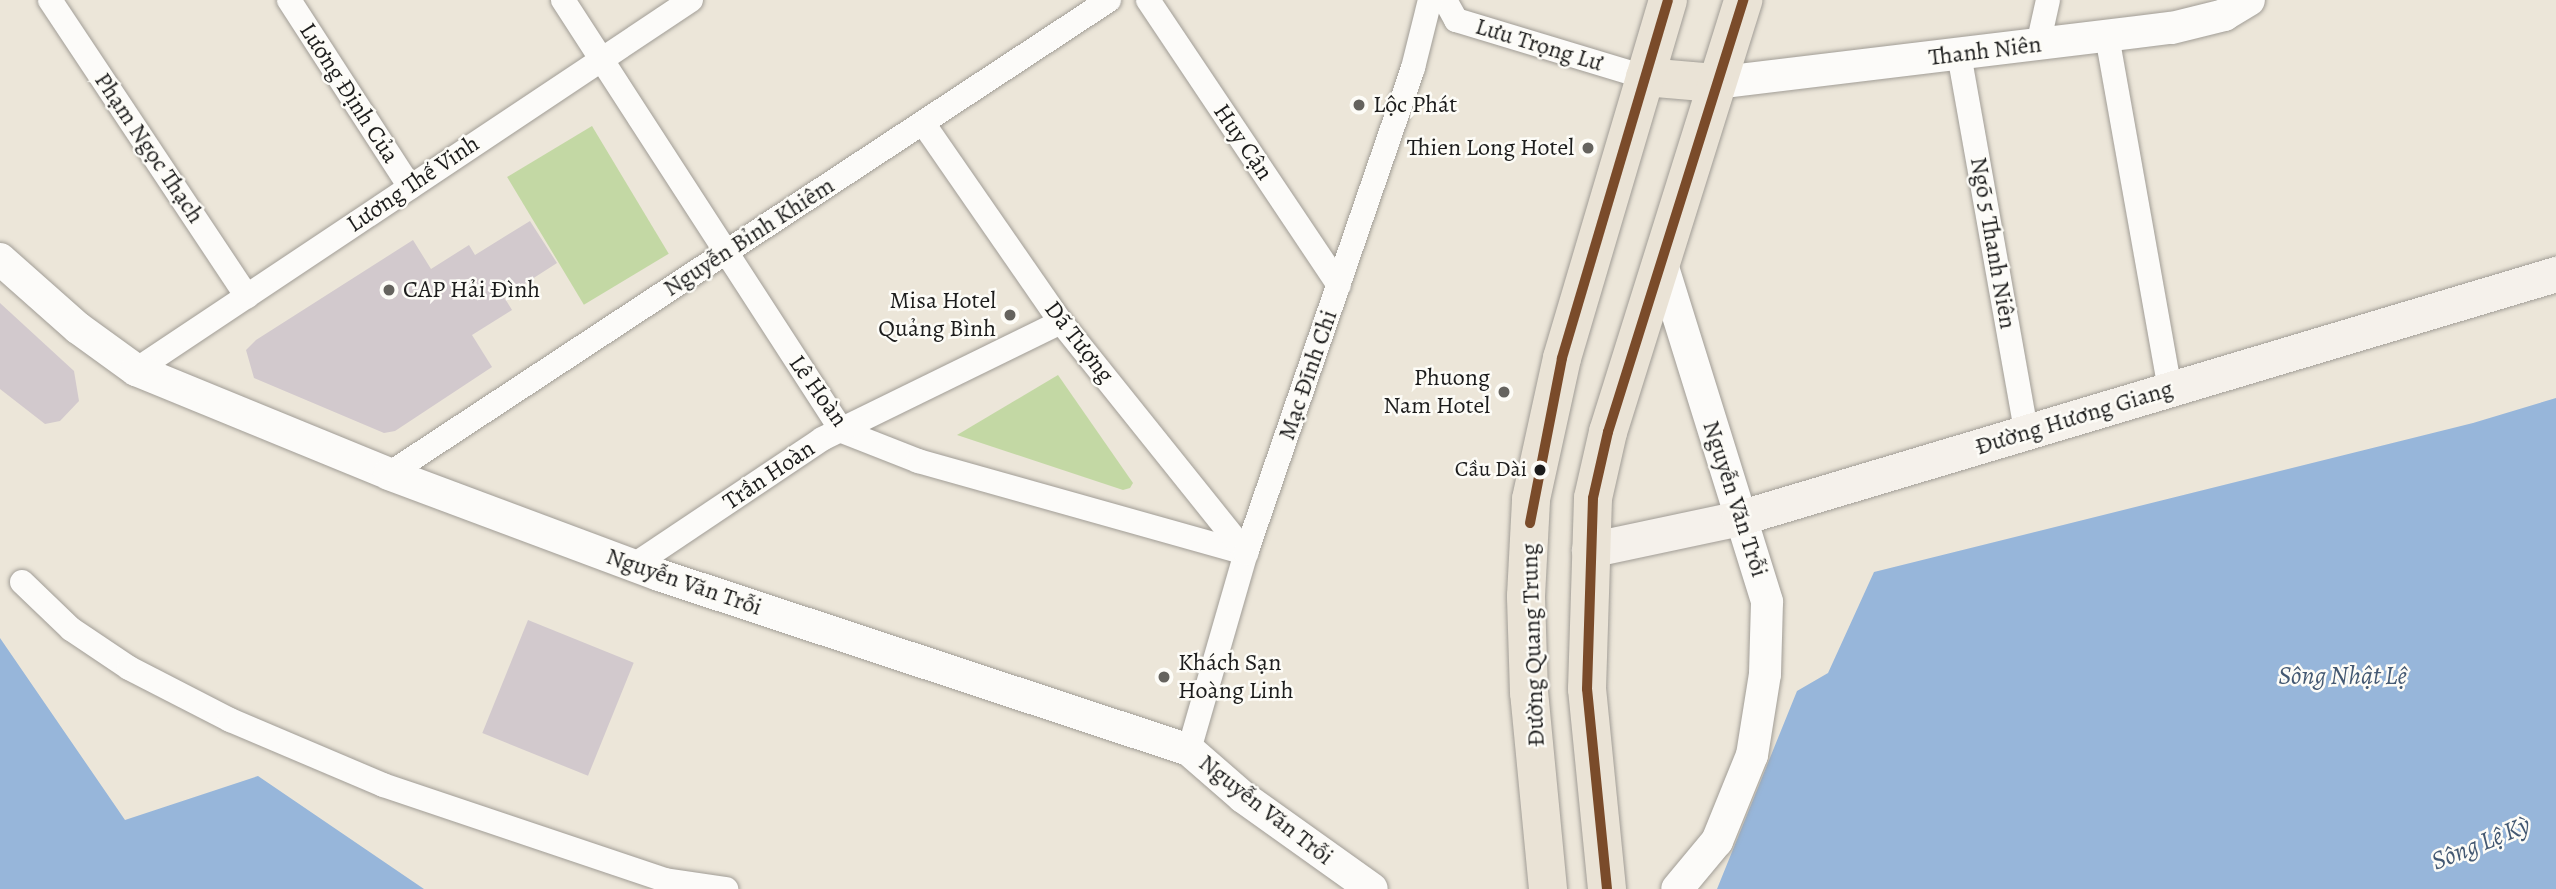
<!DOCTYPE html>
<html>
<head>
<meta charset="utf-8">
<style>
  body { margin:0 }
  #map { position:relative; width:2556px; height:889px; overflow:hidden; background:#ece6d9; font-family:Alegreya,serif }
  div>[style] { position:absolute }
  [style*='--x'] { left:calc(var(--x)*1px); top:calc(var(--y)*1px); width:calc(var(--w)*1px); rotate:calc(var(--a)*1deg) }
  .green>* { inset:0; background:#c3d8a4; transform-origin:0 0 }
  .water>* { inset:0; background:#97b6da }
  .building>* { inset:0; background:#d2c9cd; transform-origin:0 0 }
  .roads { filter:drop-shadow(0 0 2px #a19d96) drop-shadow(0 0 2px #a19d96) }
  .minor>* { height:24px; margin:-12px; padding:0 12px; transform-origin:12px; border-radius:12px; background:#fcfbf9 }
  .tertiary>* { height:32px; margin:-16px; padding:0 16px; transform-origin:16px; border-radius:16px; background:#fcfbf9 }
  .secondary>* { height:35px; margin:-17.5px; padding:0 17.5px; transform-origin:17.5px; border-radius:17.5px; background:#f5f1eb }
  .primary>* { height:38px; margin:-19px; padding:0 19px; transform-origin:19px; border-radius:19px; background:#eae3d6 }
  .bus-1>* { height:10px; margin:-5px; padding:0 5px; transform-origin:5px; border-radius:5px; background:#7a4b2a }
  .dots>* { width:19px; height:19px; translate:-50% -50%; box-sizing:border-box; border:4px solid #fdfcf7; border-radius:50% }
  span { translate:-50% -50%; white-space:nowrap; text-align:center; line-height:1.15; -webkit-text-stroke:5px #fdfcf7; paint-order:stroke }
  .bus-label { font-size:22px; color:#1c1c1c }
  .right { translate:-100% -50%; text-align:right }
  .street-label { font-size:24px; color:#1c1c1c }
  .poi-label { font-size:24px; color:#1c1c1c }
  .left { translate:0 -50%; text-align:left }
  .water-label { font-size:26px; color:#435872; font-style:italic }
</style>
</head>
<body>
<div id="map">
  <div class="green">
    <i style="left:592px;top:126px;width:149px;height:99px;rotate:59deg"></i>
    <i style="clip-path:polygon(1058px 375px,1133px 483px,1130px 488px,1123px 490px,957px 435px)"></i>
  </div>
  <div class="water">
    <i style="clip-path:polygon(2556px 398px,2556px 889px,1717px 889px,1797px 691px,1828px 673px,1874px 572px,2473px 423px)"></i>
    <i style="clip-path:polygon(0 638px,125px 820px,258px 776px,424px 889px,0 889px)"></i>
  </div>
  <div class="building">
    <i style="clip-path:polygon(530px 221px,557px 263px,504px 297px,512px 310px,472px 335px,492px 367px,395px 431px,384px 433px,254px 378px,246px 350px,256px 340px,413px 240px,431px 269px,469px 245px,475px 255px)"></i>
    <i style="clip-path:polygon(0 303px,74px 371px,79px 401px,60px 421px,45px 424px,0 389px)"></i>
    <i style="left:528px;top:620px;width:114px;height:122px;rotate:22deg"></i>
  </div>
  <div class="roads">
    <div class="minor">
      <i style="--x:50;--y:0;--w:356;--a:56.4"></i>
      <i style="--x:289;--y:0;--w:223;--a:57.1"></i>
      <i style="--x:563;--y:0;--w:513;--a:57.08"></i>
      <i style="--x:842;--y:431;--w:82;--a:21.5"></i>
      <i style="--x:918;--y:461;--w:341;--a:15.7"></i>
      <i style="--x:1148;--y:0;--w:343;--a:56.2"></i>
      <i style="--x:1445;--y:0;--w:23;--a:61"></i>
      <i style="--x:1456;--y:20;--w:197;--a:16.8"></i>
      <i style="--x:2107;--y:36;--w:360;--a:79.9"></i>
      <i style="--x:2038;--y:45;--w:46;--a:-77.5"></i>
      <i style="--x:1959;--y:54;--w:384;--a:79.9"></i>
      <i style="--x:923;--y:123;--w:242;--a:55.3"></i>
      <i style="--x:1061;--y:322;--w:296;--a:51.3"></i>
      <i style="--x:136;--y:370;--w:667;--a:-33.69"></i>
      <i style="--x:389;--y:474;--w:862;--a:-33.36"></i>
      <i style="--x:634;--y:565;--w:226;--a:-33.8"></i>
      <i style="--x:822;--y:439;--w:266;--a:-26.1"></i>
      <i style="--x:22;--y:582;--w:68;--a:43.8"></i>
      <i style="--x:71;--y:629;--w:70;--a:33.9"></i>
      <i style="--x:129;--y:668;--w:114;--a:27.2"></i>
      <i style="--x:230;--y:720;--w:166;--a:23"></i>
      <i style="--x:383;--y:785;--w:298;--a:18.6"></i>
      <i style="--x:665;--y:880;--w:62;--a:8.4"></i>
      <i style="--x:1189;--y:750;--w:205;--a:-73.9"></i>
      <i style="--x:1246;--y:553;--w:513;--a:-71"></i>
      <i style="--x:1413;--y:68;--w:70;--a:-76"></i>
    </div>
    <div class="tertiary">
      <i style="--x:1715;--y:83;--w:460;--a:-6.9"></i>
      <i style="--x:2172;--y:28;--w:54;--a:-14"></i>
      <i style="--x:2224;--y:15;--w:29;--a:-31"></i>
      <i style="--x:0;--y:259;--w:104;--a:41.5"></i>
      <i style="--x:78;--y:328;--w:72;--a:35.9"></i>
      <i style="--x:136;--y:370;--w:274;--a:22.3"></i>
      <i style="--x:389;--y:474;--w:288;--a:20.5"></i>
      <i style="--x:659;--y:575;--w:558;--a:18.27"></i>
      <i style="--x:1189;--y:750;--w:72;--a:41"></i>
      <i style="--x:1243;--y:797;--w:158;--a:35.5"></i>
      <i style="--x:1661;--y:261;--w:357;--a:72.7"></i>
      <i style="--x:1767;--y:602;--w:72;--a:91.6"></i>
      <i style="--x:1765;--y:674;--w:82;--a:99.1"></i>
      <i style="--x:1752;--y:755;--w:93;--a:112.1"></i>
      <i style="--x:1717;--y:841;--w:62;--a:129.8"></i>
    </div>
    <div class="secondary">
      <i style="--x:1589;--y:550;--w:153;--a:-12"></i>
      <i style="--x:1739;--y:518;--w:853;--a:-16.63"></i>
    </div>
    <div class="primary">
      <i style="--x:1645;--y:77;--w:70;--a:4.9"></i>
      <i style="--x:1548;--y:889;--w:197;--a:-95.5"></i>
      <i style="--x:1529;--y:693;--w:97;--a:-91.8"></i>
      <i style="--x:1526;--y:596;--w:97;--a:-87"></i>
      <i style="--x:1531;--y:499;--w:144;--a:-77.6"></i>
      <i style="--x:1562;--y:358;--w:373;--a:-73.5"></i>
      <i style="--x:1607;--y:889;--w:201;--a:-95.7"></i>
      <i style="--x:1587;--y:689;--w:191;--a:-88.2"></i>
      <i style="--x:1593;--y:498;--w:68;--a:-77.2"></i>
      <i style="--x:1608;--y:432;--w:453;--a:-72.6"></i>
    </div>
  </div>
  <div class="bus-1">
    <i style="--x:1530;--y:523;--w:168;--a:-79"></i>
    <i style="--x:1562;--y:358;--w:373;--a:-73.5"></i>
    <i style="--x:1607;--y:889;--w:201;--a:-95.7"></i>
    <i style="--x:1587;--y:689;--w:191;--a:-88.2"></i>
    <i style="--x:1593;--y:498;--w:68;--a:-77.2"></i>
    <i style="--x:1608;--y:432;--w:453;--a:-72.6"></i>
  </div>
  <div class="dots">
    <i style="left:1359px;top:105px;background:#65635e"></i>
    <i style="left:1588px;top:148px;background:#65635e"></i>
    <i style="left:389px;top:290px;background:#65635e"></i>
    <i style="left:1010px;top:315px;background:#65635e"></i>
    <i style="left:1504px;top:392px;background:#65635e"></i>
    <i style="left:1540px;top:470px;background:#1c1c1c"></i>
    <i style="left:1164px;top:677px;background:#65635e"></i>
  </div>
  <div class="bus-label">
    <span class="right" style="left:1527px;top:470px">Cầu Dài</span>
  </div>
  <div class="street-label">
    <span style="left:1539px;top:45px;rotate:17deg">Lưu Trọng Lư</span>
    <span style="left:1985px;top:51px;rotate:-7deg">Thanh Niên</span>
    <span style="left:349px;top:93px;rotate:57deg">Lương Định Của</span>
    <span style="left:1243px;top:142px;rotate:56deg">Huy Cận</span>
    <span style="left:149px;top:148px;rotate:56deg">Phạm Ngọc Thạch</span>
    <span style="left:413px;top:184px;rotate:-34deg">Lương Thế Vinh</span>
    <span style="left:749px;top:237px;rotate:-33deg">Nguyễn Bỉnh Khiêm</span>
    <span style="left:1993px;top:243px;rotate:80deg">Ngõ 5 Thanh Niên</span>
    <span style="left:1079px;top:342px;rotate:52deg">Dã Tượng</span>
    <span style="left:1308px;top:375px;rotate:-71deg">Mạc Đĩnh Chi</span>
    <span style="left:818px;top:391px;rotate:54deg">Lê Hoàn</span>
    <span style="left:2074px;top:418px;rotate:-17deg">Đường Hương Giang</span>
    <span style="left:769px;top:475px;rotate:-34deg">Trần Hoàn</span>
    <span style="left:1735px;top:499px;rotate:72deg">Nguyễn Văn Trỗi</span>
    <span style="left:684px;top:582px;rotate:19deg">Nguyễn Văn Trỗi</span>
    <span style="left:1533px;top:645px;rotate:-92deg">Đường Quang Trung</span>
    <span style="left:1266px;top:810px;rotate:38deg">Nguyễn Văn Trỗi</span>
  </div>
  <div class="poi-label">
    <span class="left" style="left:1373px;top:105px">Lộc Phát</span>
    <span class="right" style="left:1574px;top:148px">Thien Long Hotel</span>
    <span class="left" style="left:403px;top:290px">CAP Hải Đình</span>
    <span class="right" style="left:996px;top:315px">Misa Hotel<br>Quảng Bình</span>
    <span class="right" style="left:1490px;top:392px">Phuong<br>Nam Hotel</span>
    <span class="left" style="left:1178px;top:677px">Khách Sạn<br>Hoàng Linh</span>
  </div>
  <div class="water-label">
    <span style="left:2342px;top:676px">Sông Nhật Lệ</span>
    <span style="left:2481px;top:843px;rotate:-22deg">Sông Lệ Kỳ</span>
  </div>
</div>
</body>
</html>
